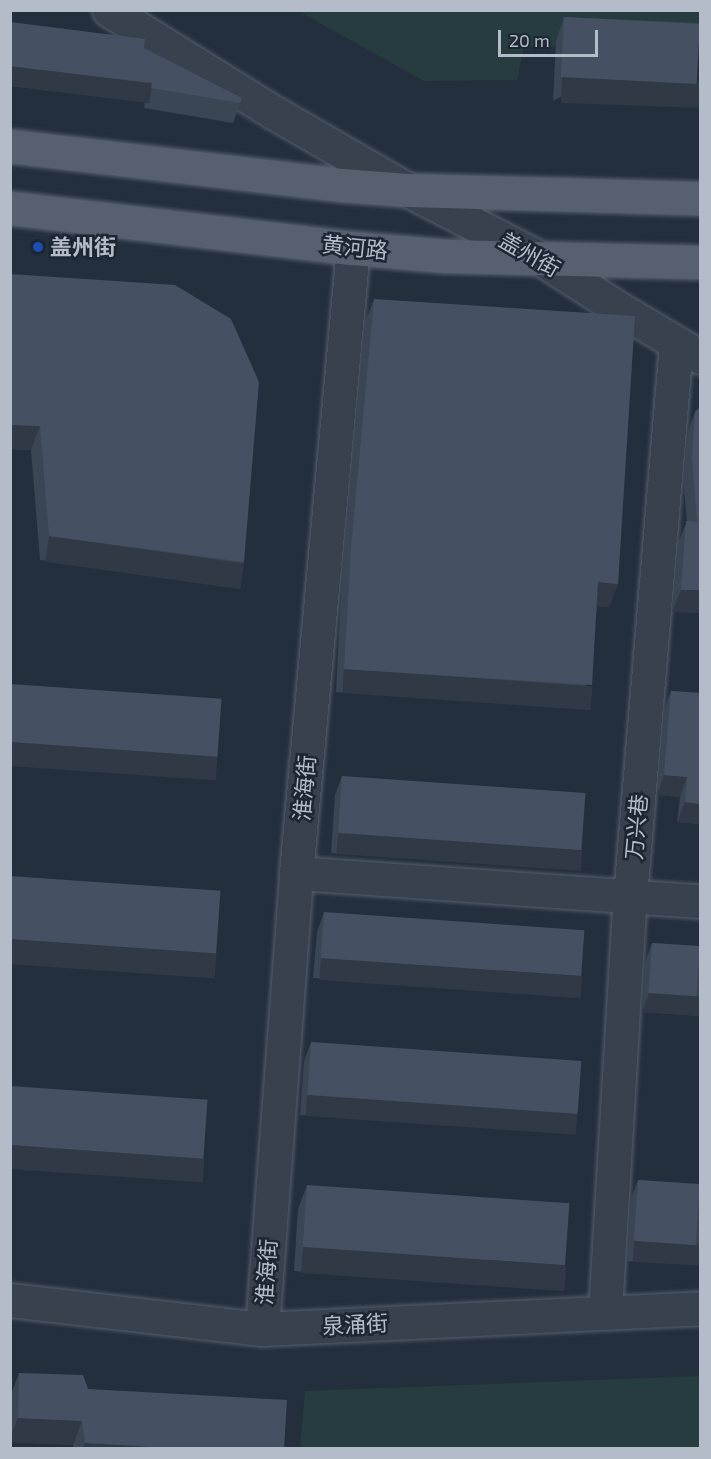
<!DOCTYPE html>
<html>
<head>
<meta charset="utf-8">
<style>
  body { margin:0 }
  #map { position:relative; width:711px; height:1459px; overflow:hidden; background:#242f3e; font-family:"Exo 2","Noto Sans SC",sans-serif }
  div>[style] { position:absolute }
  [style*='--x'] { left:calc(var(--x)*1px); top:calc(var(--y)*1px); width:calc(var(--w)*1px); rotate:calc(var(--a)*1deg) }
  .green>* { inset:0; background:#263c3f }
  .roads { filter:drop-shadow(0 0 2px #565f6c) drop-shadow(0 0 2px #565f6c) }
  .minor>* { height:33px; margin:-16.5px; padding:0 16.5px; transform-origin:16.5px; border-radius:16.5px; background:#38414e }
  .major>* { height:33px; margin:-16.5px; padding:0 16.5px; transform-origin:16.5px; border-radius:16.5px; background:#56606e }
  .wall>* { inset:0; background:#3b4654 }
  .shaded-wall>* { inset:0; background:#303945; transform-origin:0 0 }
  .building>* { inset:0; background:#455162; transform-origin:0 0 }
  .dots>* { width:16px; height:16px; translate:-50% -50%; box-sizing:border-box; border:3px solid #1d2633; border-radius:50% }
  span { translate:-50% -50%; white-space:nowrap; text-align:center; line-height:1.15; -webkit-text-stroke:5px #1d2633; paint-order:stroke }
  .poi-label { font-size:22px; color:#b4bcc9; font-weight:700 }
  .left { translate:0 -50%; text-align:left }
  .street-label { font-size:22px; color:#b4bcc9 }
  .frame { position:absolute; inset:0; border:12px solid #b4bcc9; pointer-events:none }
  .scale { position:absolute; left:498px; top:30px; width:100px; height:27px; box-sizing:border-box; border:3px solid #b4bcc9; border-top:0; padding-left:8px; font-size:18px; line-height:21px; white-space:nowrap; color:#b4bcc9; -webkit-text-stroke:4px #1d2633; paint-order:stroke }
</style>
</head>
<body>
<div id="map">
  <div class="green">
    <i style="clip-path:polygon(298px 11px,700px 11px,700px 44px,524px 47px,517px 80px,424px 81px)"></i>
    <i style="clip-path:polygon(700px 1376px,700px 1448px,300px 1448px,305px 1391px)"></i>
  </div>
  <div class="roads">
    <div class="minor">
      <i style="--x:109;--y:10;--w:193;--a:31.9"></i>
      <i style="--x:273;--y:112;--w:156;--a:30"></i>
      <i style="--x:408;--y:190;--w:148;--a:27.3"></i>
      <i style="--x:540;--y:258;--w:96;--a:32.7"></i>
      <i style="--x:621;--y:310;--w:92;--a:30.7"></i>
      <i style="--x:296;--y:873;--w:405;--a:4"></i>
      <i style="--x:10;--y:1300;--w:254;--a:6.6"></i>
      <i style="--x:262;--y:1329;--w:439;--a:-2.7"></i>
      <i style="--x:605;--y:1312;--w:417;--a:-86.6"></i>
      <i style="--x:630;--y:896;--w:555;--a:-85.24"></i>
      <i style="--x:262;--y:1329;--w:457;--a:-85.7"></i>
      <i style="--x:296;--y:873;--w:628;--a:-84.79"></i>
    </div>
    <div class="major">
      <i style="--x:10;--y:146;--w:333;--a:6.7"></i>
      <i style="--x:341;--y:185;--w:67;--a:4.3"></i>
      <i style="--x:408;--y:190;--w:292;--a:1.6"></i>
      <i style="--x:10;--y:208;--w:345;--a:6.7"></i>
      <i style="--x:353;--y:248;--w:93;--a:4.9"></i>
      <i style="--x:446;--y:256;--w:254;--a:1.4"></i>
    </div>
  </div>
  <div class="wall">
    <i style="clip-path:polygon(564px 17px,700px 23px,553px 101px,556px 41px)"></i>
    <i style="clip-path:polygon(10px 22px,144px 48px,242px 98px,233px 123px,144px 108px,145px 102px,10px 86px)"></i>
    <i style="clip-path:polygon(10px 274px,244px 562px,235px 586px,40px 560px,31px 450px,10px 449px)"></i>
    <i style="clip-path:polygon(374px 299px,618px 584px,609px 607px,597px 606px,583px 708px,336px 692px,342px 572px,365px 322px)"></i>
    <i style="clip-path:polygon(700px 407px,700px 613px,672px 612px,678px 544px,687px 521px,683px 479px,687px 434px,695px 412px)"></i>
    <i style="clip-path:polygon(671px 691px,700px 693px,700px 824px,677px 822px,680px 797px,657px 795px,664px 710px)"></i>
    <i style="clip-path:polygon(342px 776px,582px 849px,575px 869px,331px 853px,335px 795px)"></i>
    <i style="clip-path:polygon(324px 912px,574px 995px,313px 978px,317px 932px)"></i>
    <i style="clip-path:polygon(652px 943px,700px 946px,700px 1016px,642px 1012px,645px 963px)"></i>
    <i style="clip-path:polygon(311px 1042px,577px 1112px,570px 1132px,300px 1115px,304px 1061px)"></i>
    <i style="clip-path:polygon(638px 1180px,700px 1184px,700px 1265px,627px 1261px,631px 1199px)"></i>
    <i style="clip-path:polygon(307px 1185px,557px 1288px,294px 1271px,298px 1209px)"></i>
    <i style="clip-path:polygon(19px 1373px,88px 1389px,284px 1449px,74px 1449px,73px 1445px,10px 1442px,10px 1397px)"></i>
  </div>
  <div class="shaded-wall">
    <i style="left:10px;top:66px;width:143px;height:20px;rotate:7deg"></i>
    <i style="left:562px;top:77px;width:138px;height:26px;rotate:2deg"></i>
    <i style="clip-path:polygon(10px 425px,40px 426px,31px 450px,10px 449px)"></i>
    <i style="left:49px;top:536px;width:197px;height:26px;rotate:8deg"></i>
    <i style="clip-path:polygon(598px 582px,618px 584px,609px 607px,589px 606px)"></i>
    <i style="clip-path:polygon(681px 590px,700px 590px,700px 613px,672px 612px)"></i>
    <i style="left:344px;top:669px;width:249px;height:24px;rotate:4deg"></i>
    <i style="left:10px;top:742px;width:208px;height:24px;rotate:4deg"></i>
    <i style="clip-path:polygon(664px 775px,687px 777px,680px 797px,657px 795px)"></i>
    <i style="clip-path:polygon(685px 802px,700px 804px,700px 824px,677px 822px)"></i>
    <i style="left:338px;top:833px;width:245px;height:21px;rotate:4deg"></i>
    <i style="left:10px;top:939px;width:207px;height:25px;rotate:4deg"></i>
    <i style="left:321px;top:958px;width:262px;height:22px;rotate:4deg"></i>
    <i style="clip-path:polygon(649px 993px,700px 996px,700px 1016px,642px 1012px)"></i>
    <i style="left:307px;top:1095px;width:271px;height:21px;rotate:4deg"></i>
    <i style="left:10px;top:1145px;width:195px;height:24px;rotate:4deg"></i>
    <i style="left:634px;top:1241px;width:66px;height:21px;rotate:3deg"></i>
    <i style="left:303px;top:1247px;width:264px;height:26px;rotate:4deg"></i>
    <i style="clip-path:polygon(18px 1418px,82px 1421px,73px 1445px,10px 1442px,10px 1438px)"></i>
    <i style="clip-path:polygon(85px 1443px,190px 1449px,83px 1449px)"></i>
  </div>
  <div class="building">
    <i style="left:564px;top:17px;width:136px;height:60px;rotate:3deg"></i>
    <i style="clip-path:polygon(10px 22px,145px 39px,144px 48px,242px 98px,240px 103px,151px 88px,152px 83px,10px 66px)"></i>
    <i style="clip-path:polygon(10px 274px,175px 285px,231px 319px,259px 382px,244px 562px,49px 536px,40px 426px,10px 425px)"></i>
    <i style="clip-path:polygon(374px 299px,635px 316px,618px 584px,598px 582px,592px 685px,344px 669px,351px 548px)"></i>
    <i style="clip-path:polygon(700px 407px,700px 590px,681px 590px,686px 521px,697px 522px,692px 457px,695px 412px)"></i>
    <i style="left:10px;top:684px;width:212px;height:58px;rotate:4deg"></i>
    <i style="clip-path:polygon(671px 691px,700px 693px,700px 804px,685px 802px,687px 777px,664px 775px)"></i>
    <i style="left:342px;top:776px;width:244px;height:57px;rotate:4deg"></i>
    <i style="left:10px;top:876px;width:211px;height:63px;rotate:4deg"></i>
    <i style="left:324px;top:912px;width:261px;height:46px;rotate:4deg"></i>
    <i style="left:652px;top:943px;width:48px;height:50px;rotate:4deg"></i>
    <i style="left:311px;top:1042px;width:271px;height:53px;rotate:4deg"></i>
    <i style="left:10px;top:1086px;width:198px;height:59px;rotate:4deg"></i>
    <i style="left:638px;top:1180px;width:62px;height:61px;rotate:4deg"></i>
    <i style="left:307px;top:1185px;width:263px;height:62px;rotate:4deg"></i>
    <i style="clip-path:polygon(19px 1373px,83px 1375px,88px 1389px,287px 1400px,284px 1449px,190px 1449px,85px 1443px,82px 1421px,18px 1418px)"></i>
  </div>
  <div class="dots">
    <i style="left:38px;top:247px;background:#1a4fb4"></i>
  </div>
  <div class="poi-label">
    <span class="left" style="left:50px;top:247px">盖州街</span>
  </div>
  <div class="street-label">
    <span style="left:355px;top:247px;rotate:6deg">黄河路</span>
    <span style="left:530px;top:254px;rotate:30deg">盖州街</span>
    <span style="left:304px;top:788px;rotate:-85deg">淮海街</span>
    <span style="left:636px;top:827px;rotate:-85deg">万兴巷</span>
    <span style="left:266px;top:1272px;rotate:-86deg">淮海街</span>
    <span style="left:355px;top:1324px;rotate:-3deg">泉涌街</span>
  </div>
  <div class="frame"></div>
  <div class="scale">20 m</div>
</div>
</body>
</html>
